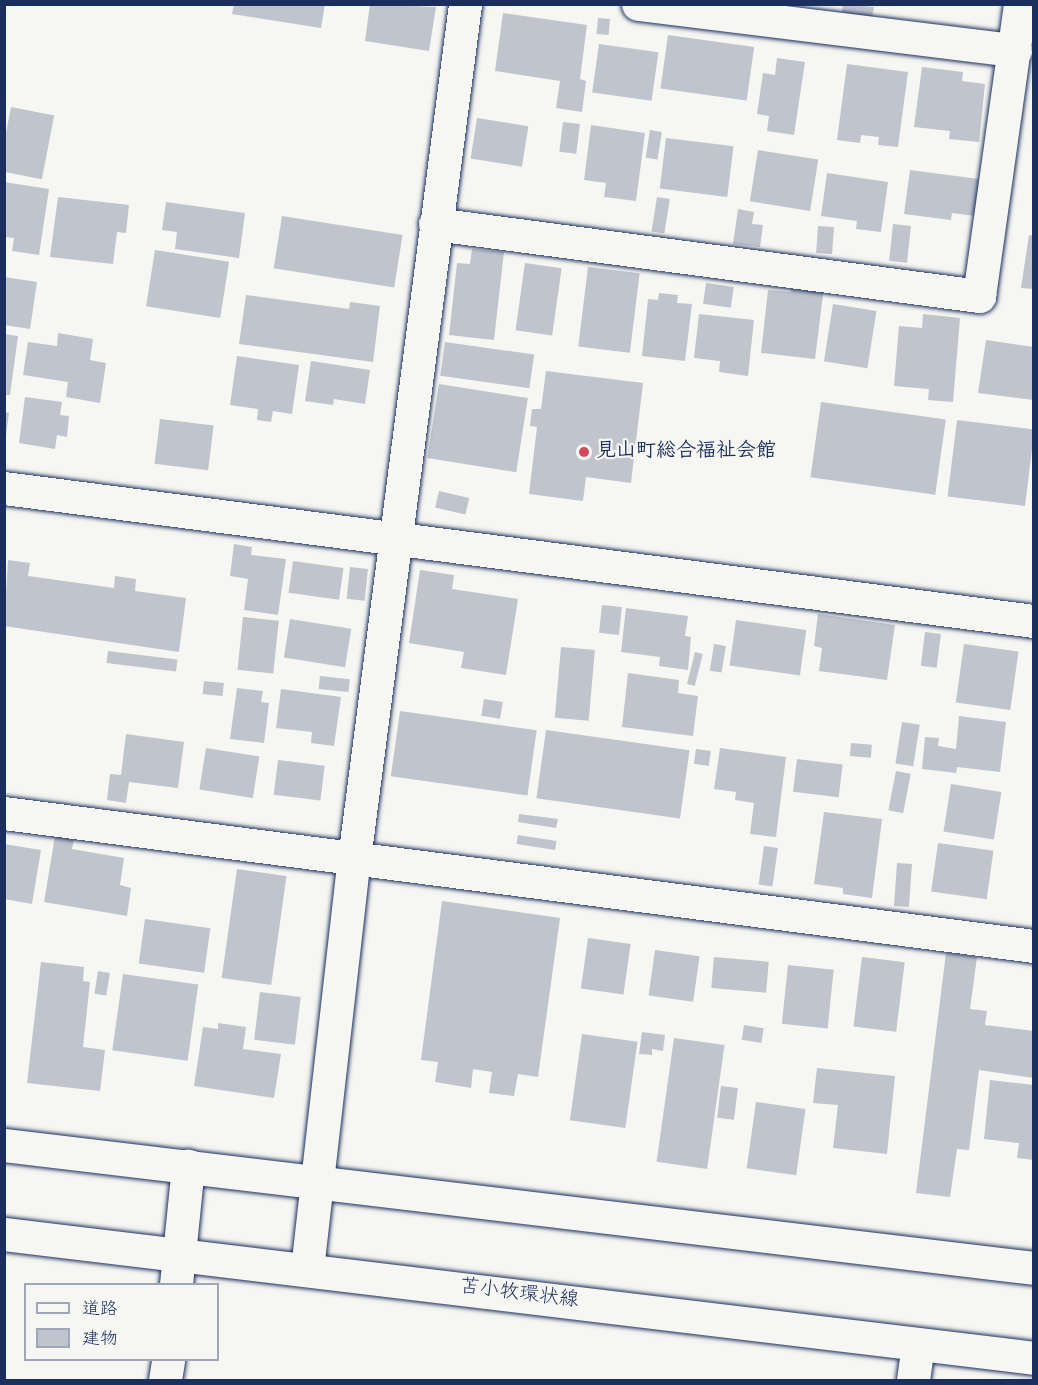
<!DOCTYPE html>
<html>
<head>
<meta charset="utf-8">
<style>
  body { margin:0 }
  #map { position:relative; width:1038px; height:1385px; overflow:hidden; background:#f6f6f2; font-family:Dekko,"Klee One",sans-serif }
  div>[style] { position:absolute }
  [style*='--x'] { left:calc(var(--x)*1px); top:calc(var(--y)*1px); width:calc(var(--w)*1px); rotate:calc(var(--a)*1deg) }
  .building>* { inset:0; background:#c0c4cd; transform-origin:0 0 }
  .roads { filter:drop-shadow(0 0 2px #1b2f5e) drop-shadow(0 0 2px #1b2f5e) }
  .minor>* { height:33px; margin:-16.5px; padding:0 16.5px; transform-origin:16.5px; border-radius:16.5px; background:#f6f6f2 }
  .major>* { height:33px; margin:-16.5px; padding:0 16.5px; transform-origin:16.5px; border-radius:16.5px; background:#f6f6f2 }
  .dots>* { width:16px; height:16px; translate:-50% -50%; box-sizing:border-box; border:3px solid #f6f6f2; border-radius:50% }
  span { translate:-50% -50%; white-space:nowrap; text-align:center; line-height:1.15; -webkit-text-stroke:4.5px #f6f6f2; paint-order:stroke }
  .poi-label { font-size:20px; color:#1b2f5e; font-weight:700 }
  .left { translate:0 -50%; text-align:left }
  .street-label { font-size:20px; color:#1b2f5e }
  .frame { position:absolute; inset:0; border:6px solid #1b2f5e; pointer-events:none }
  .legend { position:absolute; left:24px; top:1283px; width:195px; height:78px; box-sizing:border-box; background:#f6f6f2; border:2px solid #9ea6b7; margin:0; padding:8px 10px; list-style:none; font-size:18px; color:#1b2f5e }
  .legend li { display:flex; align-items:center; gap:12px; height:30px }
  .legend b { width:30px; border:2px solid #9ea6b7 }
</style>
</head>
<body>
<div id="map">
  <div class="building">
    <i style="clip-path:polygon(234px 4px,325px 4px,321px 28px,232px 14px)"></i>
    <i style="clip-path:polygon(370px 4px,436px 7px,429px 51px,365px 41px)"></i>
    <i style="clip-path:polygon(843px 4px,874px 7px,872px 17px,842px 12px)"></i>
    <i style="clip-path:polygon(503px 13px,587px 25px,580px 79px,586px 81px,582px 112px,556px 108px,560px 81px,495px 71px)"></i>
    <i style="left:598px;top:18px;width:12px;height:16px;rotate:5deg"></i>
    <i style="left:668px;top:35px;width:87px;height:54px;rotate:8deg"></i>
    <i style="left:599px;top:44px;width:60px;height:49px;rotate:8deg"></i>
    <i style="clip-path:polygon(777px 58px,805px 62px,794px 135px,767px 131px,769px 116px,757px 114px,763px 73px,775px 75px)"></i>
    <i style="clip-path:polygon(847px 64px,908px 72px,898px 147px,878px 145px,879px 137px,861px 135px,860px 143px,837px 140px)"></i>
    <i style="clip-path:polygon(922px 67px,963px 72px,962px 81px,985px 84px,979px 142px,949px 139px,950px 131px,914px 127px)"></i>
    <i style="left:11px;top:107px;width:44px;height:65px;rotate:11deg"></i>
    <i style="left:477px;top:118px;width:52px;height:41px;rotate:9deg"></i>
    <i style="left:563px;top:122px;width:17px;height:30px;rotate:7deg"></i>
    <i style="clip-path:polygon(591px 125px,645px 133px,636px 201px,604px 197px,606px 183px,584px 180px)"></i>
    <i style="left:650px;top:130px;width:12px;height:28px;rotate:9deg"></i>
    <i style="left:666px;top:138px;width:68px;height:51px;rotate:7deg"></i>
    <i style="left:758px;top:150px;width:61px;height:52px;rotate:9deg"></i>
    <i style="clip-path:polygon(910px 170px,979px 179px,975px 216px,952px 213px,951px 220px,904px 214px)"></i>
    <i style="clip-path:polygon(827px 173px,888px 182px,881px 232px,856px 229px,857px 221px,821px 216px)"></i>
    <i style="clip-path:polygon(4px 182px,49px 189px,39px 255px,12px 251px,14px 238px,4px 237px)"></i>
    <i style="clip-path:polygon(58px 197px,129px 205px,126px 233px,117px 232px,113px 264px,50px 257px)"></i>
    <i style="left:657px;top:197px;width:13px;height:35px;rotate:9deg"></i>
    <i style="clip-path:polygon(166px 202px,245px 213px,239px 258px,175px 249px,177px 232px,162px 230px)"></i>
    <i style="clip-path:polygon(738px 209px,754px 212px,752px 224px,763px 225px,760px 247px,733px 244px)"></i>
    <i style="left:282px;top:216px;width:122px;height:53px;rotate:9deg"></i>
    <i style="left:893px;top:224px;width:18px;height:37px;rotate:6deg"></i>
    <i style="left:818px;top:226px;width:16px;height:27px;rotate:4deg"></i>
    <i style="clip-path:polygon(1029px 235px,1034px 236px,1034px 289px,1021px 288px)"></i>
    <i style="clip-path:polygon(472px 249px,504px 252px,494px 340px,449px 335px,457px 263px,470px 264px)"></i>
    <i style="left:155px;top:250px;width:75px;height:57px;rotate:9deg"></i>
    <i style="left:525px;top:263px;width:37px;height:68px;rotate:8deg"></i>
    <i style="left:588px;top:267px;width:52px;height:80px;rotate:7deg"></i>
    <i style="clip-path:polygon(4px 277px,37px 282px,30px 329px,4px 325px)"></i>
    <i style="left:706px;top:283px;width:28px;height:21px;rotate:8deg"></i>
    <i style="clip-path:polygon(792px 283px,824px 287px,815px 359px,761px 353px,768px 290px,791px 292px)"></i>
    <i style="clip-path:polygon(659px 293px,678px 295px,677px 303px,692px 304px,685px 361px,642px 356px,648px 299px,658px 300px)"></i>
    <i style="clip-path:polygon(246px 295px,349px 309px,350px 302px,380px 306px,373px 362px,239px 344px)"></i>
    <i style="left:833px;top:304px;width:44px;height:58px;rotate:9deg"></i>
    <i style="clip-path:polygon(699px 314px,754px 320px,748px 376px,719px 372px,720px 361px,694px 358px)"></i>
    <i style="clip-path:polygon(923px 314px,960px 318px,953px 402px,928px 400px,929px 389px,894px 386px,899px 326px,922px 328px)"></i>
    <i style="clip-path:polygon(58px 333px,93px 339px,90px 360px,106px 363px,100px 403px,66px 397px,68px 382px,23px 375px,28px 342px,57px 346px)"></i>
    <i style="clip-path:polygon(4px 334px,18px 336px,10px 395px,4px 395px)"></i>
    <i style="clip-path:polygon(986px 340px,1034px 347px,1034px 400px,978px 393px)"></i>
    <i style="left:445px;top:342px;width:90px;height:34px;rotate:8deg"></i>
    <i style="clip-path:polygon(237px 356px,299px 365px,292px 414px,273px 411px,271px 422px,257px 420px,258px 409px,230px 405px)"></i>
    <i style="clip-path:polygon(311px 361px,370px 370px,365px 404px,334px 399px,333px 405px,305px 401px)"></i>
    <i style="clip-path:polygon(546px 371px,643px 383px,631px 483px,586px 477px,583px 501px,529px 494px,537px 427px,530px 426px,532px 409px,541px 409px)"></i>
    <i style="left:439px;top:384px;width:90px;height:75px;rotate:9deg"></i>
    <i style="clip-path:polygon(25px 397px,62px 402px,60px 415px,69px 416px,67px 437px,57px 435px,55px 449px,19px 443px)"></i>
    <i style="left:821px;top:402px;width:126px;height:76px;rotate:8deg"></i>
    <i style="clip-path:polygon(4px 412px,9px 413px,6px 435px,4px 435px)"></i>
    <i style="left:160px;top:419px;width:54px;height:45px;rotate:7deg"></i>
    <i style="left:957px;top:420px;width:78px;height:77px;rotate:7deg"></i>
    <i style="left:439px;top:491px;width:31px;height:17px;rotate:13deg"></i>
    <i style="clip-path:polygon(234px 544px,252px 547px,251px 555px,286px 559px,278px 615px,244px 610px,248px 579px,230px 576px)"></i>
    <i style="clip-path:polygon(8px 560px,30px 563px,28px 576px,114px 588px,115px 576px,136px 579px,135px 591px,186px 598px,179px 652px,4px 626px)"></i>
    <i style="left:293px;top:561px;width:51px;height:32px;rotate:8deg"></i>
    <i style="left:350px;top:567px;width:18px;height:32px;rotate:6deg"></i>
    <i style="clip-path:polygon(420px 570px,454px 575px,452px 589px,518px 599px,506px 675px,461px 668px,464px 652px,409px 643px)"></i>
    <i style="left:602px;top:605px;width:20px;height:28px;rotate:6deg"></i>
    <i style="clip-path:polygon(626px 608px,688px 616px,685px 636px,691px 637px,688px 670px,659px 666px,660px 657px,621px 652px)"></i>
    <i style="clip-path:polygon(818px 614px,895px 625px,887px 680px,819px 671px,822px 648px,814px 646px)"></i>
    <i style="left:243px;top:617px;width:36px;height:53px;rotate:6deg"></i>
    <i style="left:290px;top:619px;width:62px;height:39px;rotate:9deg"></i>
    <i style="left:736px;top:620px;width:71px;height:46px;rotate:8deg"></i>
    <i style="left:925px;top:632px;width:16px;height:34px;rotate:7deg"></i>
    <i style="left:714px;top:644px;width:12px;height:27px;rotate:9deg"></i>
    <i style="left:964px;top:644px;width:55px;height:59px;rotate:8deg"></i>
    <i style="left:561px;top:647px;width:34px;height:71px;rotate:5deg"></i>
    <i style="left:108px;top:651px;width:70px;height:12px;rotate:7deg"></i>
    <i style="left:695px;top:652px;width:8px;height:33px;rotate:14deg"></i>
    <i style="clip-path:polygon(628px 673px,679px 680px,678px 693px,698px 696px,693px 736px,622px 727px)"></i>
    <i style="left:320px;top:676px;width:30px;height:13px;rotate:6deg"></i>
    <i style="left:204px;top:681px;width:20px;height:13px;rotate:6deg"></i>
    <i style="clip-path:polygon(237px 688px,263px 691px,261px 702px,269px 703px,264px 743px,230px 739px)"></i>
    <i style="clip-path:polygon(281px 689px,341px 697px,334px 746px,311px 743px,312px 732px,276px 728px)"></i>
    <i style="left:484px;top:699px;width:19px;height:17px;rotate:9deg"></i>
    <i style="left:400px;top:711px;width:138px;height:66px;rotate:8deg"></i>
    <i style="clip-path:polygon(959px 716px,1006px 722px,1000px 772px,957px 767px,956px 773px,922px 769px,925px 737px,939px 738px,938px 746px,956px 749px)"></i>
    <i style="left:902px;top:722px;width:18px;height:42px;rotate:9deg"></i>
    <i style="left:546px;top:730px;width:145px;height:69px;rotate:8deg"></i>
    <i style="clip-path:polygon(126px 734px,184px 742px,178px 788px,129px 782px,126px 803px,107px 800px,110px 774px,121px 775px)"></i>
    <i style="left:851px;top:743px;width:21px;height:13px;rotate:5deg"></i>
    <i style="left:206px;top:748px;width:54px;height:42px;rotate:9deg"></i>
    <i style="clip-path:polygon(720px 748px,786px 757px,776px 837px,750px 834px,754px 803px,735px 800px,736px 792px,714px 789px)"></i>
    <i style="left:696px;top:749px;width:15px;height:15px;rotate:8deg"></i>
    <i style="left:797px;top:759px;width:46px;height:33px;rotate:7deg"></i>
    <i style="left:278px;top:760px;width:47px;height:35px;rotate:7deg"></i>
    <i style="left:896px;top:771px;width:15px;height:40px;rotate:11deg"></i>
    <i style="left:951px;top:784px;width:51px;height:48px;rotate:9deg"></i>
    <i style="clip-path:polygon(824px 812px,882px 819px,872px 898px,843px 894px,843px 888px,814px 884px)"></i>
    <i style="clip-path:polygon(519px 814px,558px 819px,556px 828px,518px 822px)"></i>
    <i style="left:518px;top:835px;width:39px;height:9px;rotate:9deg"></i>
    <i style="clip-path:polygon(55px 836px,74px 840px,72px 849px,124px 858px,120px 885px,131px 888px,127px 916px,44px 902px)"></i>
    <i style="left:938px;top:843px;width:56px;height:49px;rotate:8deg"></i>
    <i style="clip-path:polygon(4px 844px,41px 850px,32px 904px,4px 899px)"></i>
    <i style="left:764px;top:846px;width:14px;height:39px;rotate:8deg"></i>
    <i style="left:897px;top:863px;width:15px;height:43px;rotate:4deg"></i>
    <i style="left:237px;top:869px;width:50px;height:110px;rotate:8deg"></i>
    <i style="clip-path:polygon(442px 901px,560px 918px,538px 1077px,518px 1074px,514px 1096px,489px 1093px,492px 1072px,473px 1069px,471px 1088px,435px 1082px,438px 1062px,421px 1060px)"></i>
    <i style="left:145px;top:919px;width:66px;height:45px;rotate:8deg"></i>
    <i style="left:588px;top:938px;width:43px;height:51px;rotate:8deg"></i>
    <i style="left:655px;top:950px;width:45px;height:46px;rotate:8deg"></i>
    <i style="clip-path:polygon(946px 953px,977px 957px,970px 1009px,987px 1011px,985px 1025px,1034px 1031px,1034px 1078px,979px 1070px,969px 1150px,957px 1149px,950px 1197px,916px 1193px)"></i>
    <i style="left:714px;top:957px;width:55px;height:31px;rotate:5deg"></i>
    <i style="left:862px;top:957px;width:43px;height:70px;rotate:7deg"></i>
    <i style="clip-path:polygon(41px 962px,84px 967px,83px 981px,90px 982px,83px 1047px,105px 1050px,100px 1091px,27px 1083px)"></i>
    <i style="left:788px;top:965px;width:46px;height:59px;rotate:6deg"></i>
    <i style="left:98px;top:971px;width:12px;height:23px;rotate:9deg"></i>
    <i style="left:123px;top:974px;width:76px;height:77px;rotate:8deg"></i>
    <i style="left:260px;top:992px;width:41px;height:48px;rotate:7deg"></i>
    <i style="clip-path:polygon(218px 1023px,246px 1027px,243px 1049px,281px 1054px,274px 1098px,194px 1086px,203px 1027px,218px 1029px)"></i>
    <i style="left:744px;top:1025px;width:20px;height:15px;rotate:9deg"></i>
    <i style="clip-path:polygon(642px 1032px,665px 1035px,663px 1051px,652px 1049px,652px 1055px,639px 1054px)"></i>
    <i style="left:582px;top:1034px;width:56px;height:87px;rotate:8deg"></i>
    <i style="left:674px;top:1038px;width:51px;height:125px;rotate:8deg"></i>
    <i style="clip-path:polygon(817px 1068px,895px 1076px,887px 1154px,833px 1148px,838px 1105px,813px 1103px)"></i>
    <i style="clip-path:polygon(990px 1080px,1034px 1085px,1034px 1160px,1017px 1158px,1019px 1143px,984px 1139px)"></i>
    <i style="left:721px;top:1086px;width:17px;height:32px;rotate:7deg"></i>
    <i style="left:756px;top:1102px;width:50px;height:67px;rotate:8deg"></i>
  </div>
  <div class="roads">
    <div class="minor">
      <i style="--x:638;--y:4;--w:380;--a:7"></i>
      <i style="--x:435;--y:224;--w:549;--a:7.54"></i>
      <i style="--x:979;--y:296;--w:295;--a:-82"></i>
      <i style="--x:4;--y:488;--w:1039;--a:7.36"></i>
      <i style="--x:4;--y:813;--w:1039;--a:7.36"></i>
      <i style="--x:307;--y:1269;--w:413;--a:-83.5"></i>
      <i style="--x:354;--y:859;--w:862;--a:-82.6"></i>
      <i style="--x:176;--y:1284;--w:119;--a:-84.2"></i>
      <i style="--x:165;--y:1380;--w:20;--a:-81"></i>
      <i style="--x:913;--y:1380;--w:36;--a:-82"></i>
    </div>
    <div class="major">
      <i style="--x:4;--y:1145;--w:1037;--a:6.81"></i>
      <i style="--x:4;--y:1234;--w:1037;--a:6.86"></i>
    </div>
  </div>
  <div class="dots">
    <i style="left:584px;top:452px;background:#d1495b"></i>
  </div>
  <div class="poi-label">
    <span class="left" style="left:596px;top:452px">見山町総合福祉会館</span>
  </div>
  <div class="street-label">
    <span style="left:519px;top:1295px;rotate:7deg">苫小牧環状線</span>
  </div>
  <div class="frame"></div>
  <ul class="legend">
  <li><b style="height:8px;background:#f6f6f2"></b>道路</li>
  <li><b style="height:16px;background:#c0c4cd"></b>建物</li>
  </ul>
</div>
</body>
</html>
